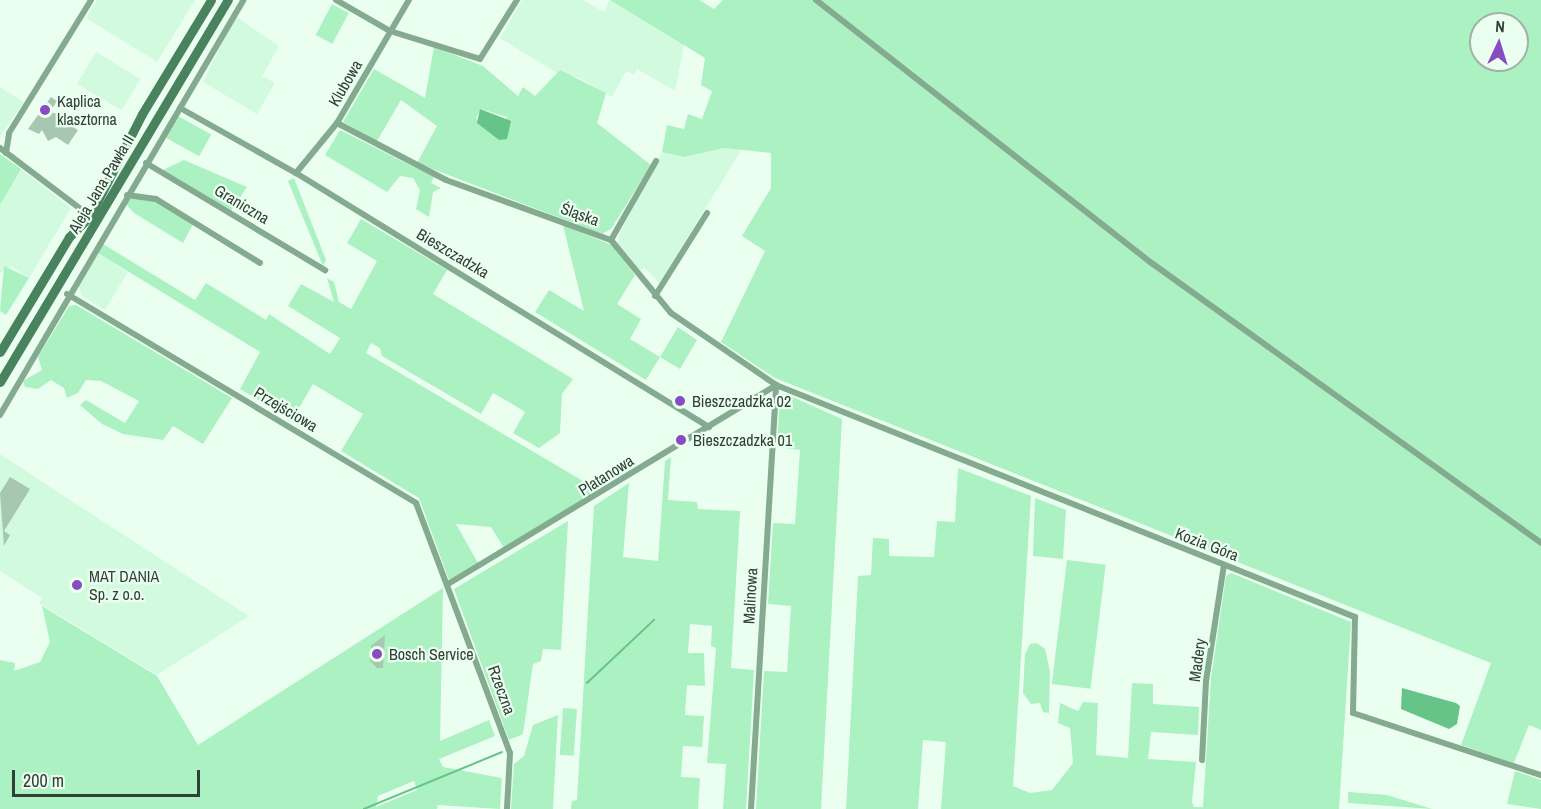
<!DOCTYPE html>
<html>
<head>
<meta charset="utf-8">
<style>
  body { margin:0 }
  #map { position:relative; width:1541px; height:809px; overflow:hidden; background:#ebfff1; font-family:"Archivo Narrow",sans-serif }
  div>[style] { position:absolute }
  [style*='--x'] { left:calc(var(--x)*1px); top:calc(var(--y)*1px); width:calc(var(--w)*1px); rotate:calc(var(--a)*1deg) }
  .built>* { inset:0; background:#d2fade; transform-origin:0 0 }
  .green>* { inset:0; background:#abf1c1; transform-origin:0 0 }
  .water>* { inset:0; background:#66c488 }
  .stream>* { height:1.5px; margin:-0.75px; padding:0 0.75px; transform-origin:0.75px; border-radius:0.75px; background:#66c488 }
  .building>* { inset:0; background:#a7c7b0 }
  .street>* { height:6px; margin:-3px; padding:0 3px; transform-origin:3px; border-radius:3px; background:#84aa90 }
  .secondary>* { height:9px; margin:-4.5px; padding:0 4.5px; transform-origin:4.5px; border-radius:4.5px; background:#49835e }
  .dots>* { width:16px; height:16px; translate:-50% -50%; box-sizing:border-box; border:3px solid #ebfff1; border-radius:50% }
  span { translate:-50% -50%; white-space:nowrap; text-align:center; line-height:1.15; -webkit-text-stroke:4.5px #ebfff1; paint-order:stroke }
  .street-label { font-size:16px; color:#323f36 }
  .poi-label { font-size:16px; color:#323f36 }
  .left { translate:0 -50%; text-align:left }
  .north { position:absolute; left:1469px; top:12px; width:60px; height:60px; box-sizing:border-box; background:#ebfff1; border:2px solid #a1b2a6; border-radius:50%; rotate:4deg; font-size:16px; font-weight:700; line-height:24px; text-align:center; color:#323f36 }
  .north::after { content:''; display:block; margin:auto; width:21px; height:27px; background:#874bc2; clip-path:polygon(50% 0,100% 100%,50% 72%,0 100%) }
  .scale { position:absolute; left:12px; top:770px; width:188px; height:27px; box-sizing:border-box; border:3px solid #323f36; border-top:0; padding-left:8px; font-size:18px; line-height:21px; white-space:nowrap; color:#323f36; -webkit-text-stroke:4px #ebfff1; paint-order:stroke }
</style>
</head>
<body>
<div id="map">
  <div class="built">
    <i style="clip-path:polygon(97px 0,195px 0,157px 62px,86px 18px)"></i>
    <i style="clip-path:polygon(522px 0,583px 0,604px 12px,610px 0,684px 45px,675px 91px,637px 69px,634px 75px,626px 71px,612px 97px,580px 78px,557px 73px,500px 38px)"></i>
    <i style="clip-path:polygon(235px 16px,279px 46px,262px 76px,275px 83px,257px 114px,203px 82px)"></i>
    <i style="left:96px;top:52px;width:52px;height:37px;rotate:31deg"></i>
    <i style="clip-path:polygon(0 87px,24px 102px,0 136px)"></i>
    <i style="clip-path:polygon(724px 148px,742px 149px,659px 283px,644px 267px,640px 271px,618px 243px,619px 235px,662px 152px,684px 157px)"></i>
    <i style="clip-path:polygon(21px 169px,71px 208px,29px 278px,11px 266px,0 273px,0 205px)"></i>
    <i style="clip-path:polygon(98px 253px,128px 272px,105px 310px,82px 296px,78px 285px)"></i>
    <i style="clip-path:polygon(0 454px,93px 515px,249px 616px,157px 675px,39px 603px,42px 598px,0 571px)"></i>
  </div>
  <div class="green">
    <i style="clip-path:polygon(evenodd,610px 0,699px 0,714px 9px,723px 0,1541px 0,1541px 730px,1529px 725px,1514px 763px,1461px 745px,1491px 663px,775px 378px,721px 342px,765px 251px,742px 236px,771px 188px,771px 153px,724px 148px,684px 157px,662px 152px,667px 125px,684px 129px,688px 114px,702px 119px,712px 91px,701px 85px,705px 58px,610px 0,1481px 24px,1517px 24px,1517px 60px,1481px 60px,1481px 24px)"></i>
    <i style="left:332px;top:4px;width:19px;height:35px;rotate:28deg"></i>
    <i style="clip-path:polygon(evenodd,434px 47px,483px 66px,518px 96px,523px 87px,535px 96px,560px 70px,606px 93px,597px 123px,651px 165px,611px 229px,602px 234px,417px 163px,437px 126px,401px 100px,377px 141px,343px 122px,374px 69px,425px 98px,434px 47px,481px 109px,507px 117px,499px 140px,476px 118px,481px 109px)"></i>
    <i style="left:178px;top:116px;width:38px;height:25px;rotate:29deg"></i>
    <i style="clip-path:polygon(340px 130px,434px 177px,431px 183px,441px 188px,433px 192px,429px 217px,416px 209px,420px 190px,413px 178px,400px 176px,387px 192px,325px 155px)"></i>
    <i style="clip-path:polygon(0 154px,21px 169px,0 205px)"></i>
    <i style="clip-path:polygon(184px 160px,247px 187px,231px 211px,163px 170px)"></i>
    <i style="clip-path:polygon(294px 178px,326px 260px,323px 266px,288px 181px)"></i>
    <i style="clip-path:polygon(129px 198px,156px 201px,193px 224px,183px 243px,134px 213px,126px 204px)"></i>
    <i style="clip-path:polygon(361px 219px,447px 270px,433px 294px,573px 379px,562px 394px,560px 433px,539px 448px,513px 433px,525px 412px,509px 402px,493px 393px,481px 414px,382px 356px,380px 348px,371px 343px,366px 353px,600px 491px,504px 548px,491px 527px,456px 524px,478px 563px,449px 580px,419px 498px,341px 451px,363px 414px,313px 384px,292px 420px,240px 389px,260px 352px,98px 253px,103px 244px,195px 300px,206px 283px,266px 320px,269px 314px,330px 354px,340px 338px,288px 306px,301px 284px,334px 302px,327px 278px,334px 282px,339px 302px,351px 309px,377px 261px,347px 243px)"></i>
    <i style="clip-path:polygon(563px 225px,612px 245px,635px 275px,617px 304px,641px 319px,630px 339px,660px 357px,678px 327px,697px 340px,680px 369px,660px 357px,646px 380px,535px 312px,549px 290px,584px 311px)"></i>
    <i style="clip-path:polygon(4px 266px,29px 278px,6px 315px,0 311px)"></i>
    <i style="clip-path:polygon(76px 305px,232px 398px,203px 444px,173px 426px,163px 440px,123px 434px,102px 424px,80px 405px,86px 400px,125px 423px,139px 401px,101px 381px,86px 380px,78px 393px,67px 398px,64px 388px,51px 380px,38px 389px,25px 387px,23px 381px,42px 370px,38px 357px,69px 306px)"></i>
    <i style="clip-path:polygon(786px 394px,842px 419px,821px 809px,756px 809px,764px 671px,787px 672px,791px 606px,768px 604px,773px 523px,795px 524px,800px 450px,777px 447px,780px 395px)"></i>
    <i style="clip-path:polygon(671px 457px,668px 500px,697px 502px,698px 509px,740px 511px,731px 668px,754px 670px,746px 809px,723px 809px,726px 764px,707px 763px,716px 648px,711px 646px,712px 626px,690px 624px,688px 653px,704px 653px,705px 686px,687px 685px,685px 715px,704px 716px,702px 747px,683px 746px,681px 777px,700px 778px,698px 809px,571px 809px,572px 801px,577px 800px,594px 506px,629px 483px,623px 557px,658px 561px,665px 461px)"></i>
    <i style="clip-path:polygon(958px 468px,1031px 496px,1013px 786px,1030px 793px,1052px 790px,1073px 763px,1070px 728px,1058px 723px,1060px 703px,1078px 711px,1083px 702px,1098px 703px,1096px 755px,1128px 758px,1132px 683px,1153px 684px,1153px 704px,1199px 707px,1198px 735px,1151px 732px,1148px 759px,1196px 762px,1192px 802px,1194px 807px,1203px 807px,1211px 678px,1226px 576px,1231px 573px,1351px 622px,1339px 809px,941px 809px,946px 742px,923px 740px,918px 809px,846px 809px,858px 576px,871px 575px,873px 538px,889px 539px,889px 556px,934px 557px,937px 521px,955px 522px)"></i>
    <i style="clip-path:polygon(1035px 498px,1066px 510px,1063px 559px,1033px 556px)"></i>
    <i style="clip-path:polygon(568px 521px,561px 650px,543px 649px,541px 661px,533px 664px,523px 734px,509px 740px,454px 589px)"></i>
    <i style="left:1067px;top:560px;width:39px;height:125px;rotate:7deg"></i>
    <i style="clip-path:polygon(evenodd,443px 588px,440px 741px,489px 720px,495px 736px,439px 759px,443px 767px,502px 778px,500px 809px,438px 805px,437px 809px,0 809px,0 660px,15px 663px,14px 671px,40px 662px,50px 642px,42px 606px,157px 676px,198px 745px,443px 588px,414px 781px,417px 790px,376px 807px,378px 796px,414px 781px)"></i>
    <i style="clip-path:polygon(1037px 643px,1045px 649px,1050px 671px,1049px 713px,1043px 712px,1040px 703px,1031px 704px,1023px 693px,1025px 654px,1030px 644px)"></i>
    <i style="left:563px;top:708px;width:14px;height:47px;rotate:4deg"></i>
    <i style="clip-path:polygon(558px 715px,553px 809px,511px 809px,514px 764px,524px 756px,533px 725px)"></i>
    <i style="clip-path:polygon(1515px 771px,1541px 780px,1541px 809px,1507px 804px)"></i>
    <i style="clip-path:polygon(1348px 792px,1387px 795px,1432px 809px,1348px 803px)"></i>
  </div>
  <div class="water">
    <i style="clip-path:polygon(480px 109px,511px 121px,507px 139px,499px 140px,477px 123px)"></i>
    <i style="clip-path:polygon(1402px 688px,1456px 703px,1460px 706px,1457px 724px,1449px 729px,1401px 709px)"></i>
  </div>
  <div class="stream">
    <i style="--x:587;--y:683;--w:92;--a:-43.2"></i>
    <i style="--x:364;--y:809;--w:149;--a:-22.4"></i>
  </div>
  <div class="building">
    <i style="clip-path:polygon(51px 97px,57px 101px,50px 112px,63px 115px,65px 122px,78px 130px,68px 145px,56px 137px,48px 141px,42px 130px,39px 134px,28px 129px)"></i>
    <i style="clip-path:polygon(10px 477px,30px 489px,4px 531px,10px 535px,4px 546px,0 493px)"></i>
    <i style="clip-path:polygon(385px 635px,383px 668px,377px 668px,370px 661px,371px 646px)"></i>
  </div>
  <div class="street">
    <i style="--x:336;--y:0;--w:62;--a:29.9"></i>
    <i style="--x:390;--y:31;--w:94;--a:17.3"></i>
    <i style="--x:480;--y:59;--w:70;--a:-57.9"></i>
    <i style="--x:816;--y:0;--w:428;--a:38.1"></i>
    <i style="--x:1153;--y:264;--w:478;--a:35.7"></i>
    <i style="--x:180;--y:108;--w:133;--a:29.3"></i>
    <i style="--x:296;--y:173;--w:485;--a:31.6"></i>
    <i style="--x:337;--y:123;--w:123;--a:27.6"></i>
    <i style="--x:446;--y:180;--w:176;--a:20"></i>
    <i style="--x:611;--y:240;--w:94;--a:50.6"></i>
    <i style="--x:671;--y:313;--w:127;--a:34.4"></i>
    <i style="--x:776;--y:385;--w:624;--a:21.84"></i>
    <i style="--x:1355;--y:617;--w:96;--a:91.2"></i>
    <i style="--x:1353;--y:713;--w:198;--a:18.3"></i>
    <i style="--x:0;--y:148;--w:113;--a:37.1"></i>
    <i style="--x:6;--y:153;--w:20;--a:-81"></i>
    <i style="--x:9;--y:133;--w:156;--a:-58.3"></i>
    <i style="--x:146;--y:163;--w:209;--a:30.9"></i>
    <i style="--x:296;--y:173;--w:65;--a:-50.6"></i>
    <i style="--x:337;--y:123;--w:143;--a:-59.7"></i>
    <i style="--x:127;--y:195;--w:29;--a:8"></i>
    <i style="--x:156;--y:199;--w:122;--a:31.6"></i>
    <i style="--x:611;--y:240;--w:91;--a:-60.3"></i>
    <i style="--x:67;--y:294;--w:407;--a:30.9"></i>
    <i style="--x:416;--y:503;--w:267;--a:69.4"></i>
    <i style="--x:510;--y:753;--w:56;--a:93.1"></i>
    <i style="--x:655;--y:296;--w:98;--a:-57.9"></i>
    <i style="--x:0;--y:415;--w:481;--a:-59.6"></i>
    <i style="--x:448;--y:584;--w:384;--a:-31.2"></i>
    <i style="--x:1202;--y:760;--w:79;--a:-87.1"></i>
    <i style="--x:1206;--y:681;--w:117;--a:-81.2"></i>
    <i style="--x:751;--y:809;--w:425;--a:-86.6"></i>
  </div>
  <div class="secondary">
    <i style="--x:0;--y:352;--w:134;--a:-59"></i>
    <i style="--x:69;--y:237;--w:30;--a:-45"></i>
    <i style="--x:90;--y:216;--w:114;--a:-63"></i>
    <i style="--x:142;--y:114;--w:133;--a:-58.8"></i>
    <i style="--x:0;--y:382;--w:445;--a:-59.2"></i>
  </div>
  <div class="dots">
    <i style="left:45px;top:110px;background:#874bc2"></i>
    <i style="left:680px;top:401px;background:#874bc2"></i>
    <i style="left:681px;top:440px;background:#874bc2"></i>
    <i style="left:77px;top:585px;background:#874bc2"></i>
    <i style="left:377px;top:654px;background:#874bc2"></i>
  </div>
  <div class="street-label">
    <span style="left:345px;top:83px;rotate:-60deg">Klubowa</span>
    <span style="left:101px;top:184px;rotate:-59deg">Aleja Jana Pawła II</span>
    <span style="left:242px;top:204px;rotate:31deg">Graniczna</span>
    <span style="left:580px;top:214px;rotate:20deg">Śląska</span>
    <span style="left:453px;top:253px;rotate:31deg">Bieszczadzka</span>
    <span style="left:286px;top:409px;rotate:31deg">Przejściowa</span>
    <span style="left:606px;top:475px;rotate:-32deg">Platanowa</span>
    <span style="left:1207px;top:544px;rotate:21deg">Kozia Góra</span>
    <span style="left:750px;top:596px;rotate:-87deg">Malinowa</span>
    <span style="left:1197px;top:660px;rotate:-82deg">Madery</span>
    <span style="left:502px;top:690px;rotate:70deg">Rzeczna</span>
  </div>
  <div class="poi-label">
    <span class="left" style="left:57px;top:110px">Kaplica<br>klasztorna</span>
    <span class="left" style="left:692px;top:401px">Bieszczadzka 02</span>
    <span class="left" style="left:693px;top:440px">Bieszczadzka 01</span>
    <span class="left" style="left:89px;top:585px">MAT DANIA<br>Sp. z o.o.</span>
    <span class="left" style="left:389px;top:654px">Bosch Service</span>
  </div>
  <div class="north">N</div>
  <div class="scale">200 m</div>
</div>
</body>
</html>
